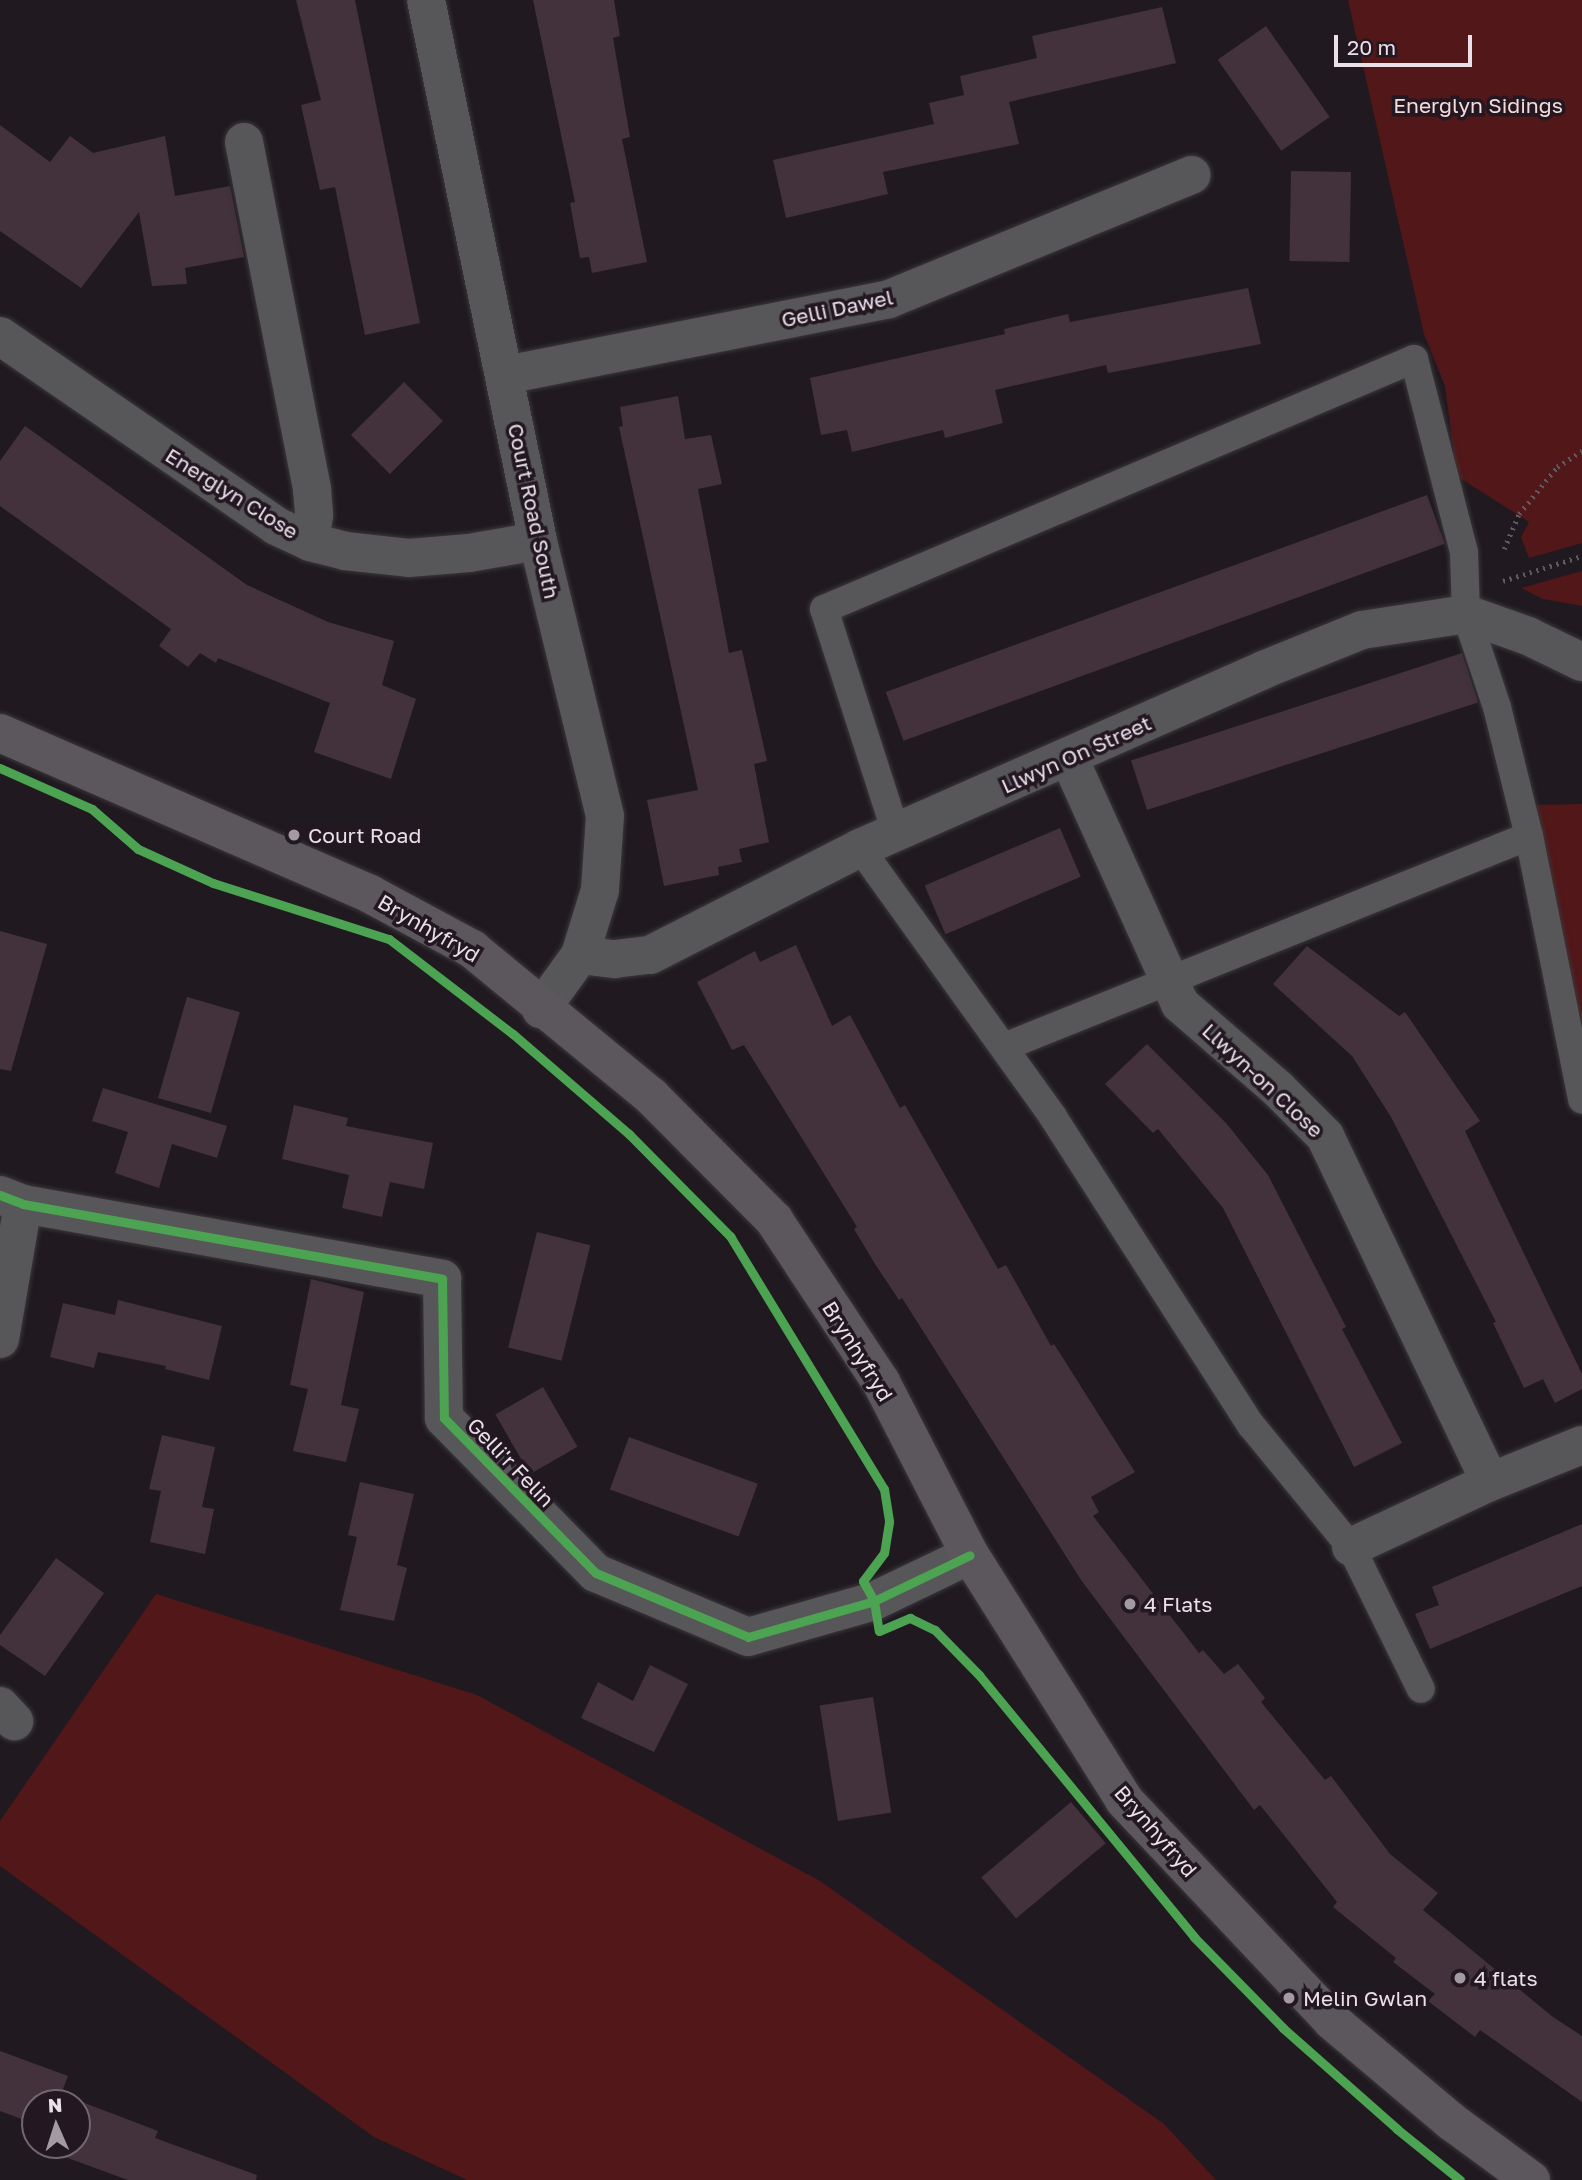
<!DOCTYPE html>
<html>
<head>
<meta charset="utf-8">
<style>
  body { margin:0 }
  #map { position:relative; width:1582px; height:2180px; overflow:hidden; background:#201a20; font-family:"Golos Text",sans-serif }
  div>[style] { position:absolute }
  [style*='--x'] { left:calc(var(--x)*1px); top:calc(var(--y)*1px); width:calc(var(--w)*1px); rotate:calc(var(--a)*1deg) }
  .green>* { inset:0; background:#521718 }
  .building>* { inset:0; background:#43313b; transform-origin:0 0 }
  .path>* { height:4.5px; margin-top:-2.25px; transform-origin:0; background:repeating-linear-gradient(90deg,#5d5b5e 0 2px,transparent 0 7px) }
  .roads { filter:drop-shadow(0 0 2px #3b373b) drop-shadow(0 0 2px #3b373b) }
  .lane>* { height:28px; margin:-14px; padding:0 14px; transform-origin:14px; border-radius:14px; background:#575658 }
  .street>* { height:38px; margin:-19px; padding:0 19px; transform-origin:19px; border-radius:19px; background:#575658 }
  .secondary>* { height:38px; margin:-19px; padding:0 19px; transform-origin:19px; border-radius:19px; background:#5b575c }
  .cycleway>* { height:9px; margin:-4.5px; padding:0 4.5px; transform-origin:4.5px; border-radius:4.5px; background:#4ca352 }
  .dots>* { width:19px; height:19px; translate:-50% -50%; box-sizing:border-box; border:4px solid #231722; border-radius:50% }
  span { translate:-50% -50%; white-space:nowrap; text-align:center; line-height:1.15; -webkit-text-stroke:7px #231722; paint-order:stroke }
  .park-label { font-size:21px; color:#f5dbd8 }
  .street-label { font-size:21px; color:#e9e0e8 }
  .poi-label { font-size:21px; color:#e9e0e8 }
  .left { translate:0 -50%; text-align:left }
  .north { position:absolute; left:21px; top:2089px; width:70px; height:70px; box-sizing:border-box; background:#231722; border:2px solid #726771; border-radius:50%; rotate:357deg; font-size:19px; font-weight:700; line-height:28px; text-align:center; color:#e9e0e8 }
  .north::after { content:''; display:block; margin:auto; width:24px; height:32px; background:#a39ba2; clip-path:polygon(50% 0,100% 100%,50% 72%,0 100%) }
  .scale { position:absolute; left:1334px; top:35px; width:138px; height:32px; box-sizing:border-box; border:4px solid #e9e0e8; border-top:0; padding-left:9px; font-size:21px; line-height:24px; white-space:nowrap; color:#e9e0e8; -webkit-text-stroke:5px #231722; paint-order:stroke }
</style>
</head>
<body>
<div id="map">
  <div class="green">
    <i style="clip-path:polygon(1348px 0,1582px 0,1582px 543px,1529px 558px,1521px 537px,1529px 522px,1457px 476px,1445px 386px,1424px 334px)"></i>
    <i style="clip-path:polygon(1582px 571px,1582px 606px,1543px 599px,1521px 588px)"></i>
    <i style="clip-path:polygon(1582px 804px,1582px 1026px,1532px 805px)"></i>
    <i style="clip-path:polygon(156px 1594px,477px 1695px,820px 1881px,1164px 2124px,1216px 2180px,467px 2180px,374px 2137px,0 1866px,0 1821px)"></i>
  </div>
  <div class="building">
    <i style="clip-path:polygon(296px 0,355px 0,420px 323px,365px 335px,335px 187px,320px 190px,301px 105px,321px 100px)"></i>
    <i style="clip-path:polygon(533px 0,614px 0,620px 36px,613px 38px,630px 137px,622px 139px,647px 262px,592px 273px,589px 257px,580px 258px,570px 203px,575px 202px)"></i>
    <i style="clip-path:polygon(1162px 7px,1176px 63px,1009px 102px,1019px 144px,883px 172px,888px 194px,786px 218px,773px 160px,934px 124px,929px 103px,964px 95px,960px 76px,1037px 58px,1032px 36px)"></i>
    <i style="left:1266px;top:26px;width:111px;height:59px;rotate:55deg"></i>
    <i style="clip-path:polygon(0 125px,50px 162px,70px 136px,93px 153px,165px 136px,175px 196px,230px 186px,244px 257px,185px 268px,187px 284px,152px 286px,139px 212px,81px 288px,0 231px)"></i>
    <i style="left:1351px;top:172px;width:90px;height:60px;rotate:91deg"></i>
    <i style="clip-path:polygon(1248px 288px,1261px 344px,1108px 373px,1106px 365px,995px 390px,1003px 423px,945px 438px,943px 430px,852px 452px,847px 430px,821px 435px,810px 378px,1005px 334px,1004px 329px,1068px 314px,1070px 322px)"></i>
    <i style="left:404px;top:382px;width:55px;height:75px;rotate:45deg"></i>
    <i style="clip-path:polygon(678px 396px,685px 439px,711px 435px,722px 484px,698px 489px,729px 653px,742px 650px,767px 761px,754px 764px,769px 842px,739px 849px,742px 862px,718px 867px,719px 875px,664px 886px,647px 800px,698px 790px,619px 427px,623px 426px,620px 407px)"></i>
    <i style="clip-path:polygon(25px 426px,247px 585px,328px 622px,394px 641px,382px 685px,416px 699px,391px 779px,314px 752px,330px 703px,218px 658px,216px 663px,200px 653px,188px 667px,159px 646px,171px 629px,0 506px,0 461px)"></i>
    <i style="left:1427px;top:495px;width:52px;height:576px;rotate:70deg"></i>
    <i style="left:1462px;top:653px;width:52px;height:348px;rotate:72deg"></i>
    <i style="left:1060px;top:828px;width:53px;height:147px;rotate:67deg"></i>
    <i style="clip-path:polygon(0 931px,47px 944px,11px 1071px,0 1069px)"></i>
    <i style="clip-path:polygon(796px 945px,832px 1026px,850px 1015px,900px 1108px,905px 1105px,998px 1269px,1006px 1265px,1051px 1346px,1054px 1344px,1135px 1472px,1091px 1497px,1099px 1512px,1093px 1516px,1199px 1653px,1203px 1650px,1224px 1674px,1238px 1664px,1265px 1698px,1261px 1702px,1325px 1780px,1331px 1776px,1390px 1854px,1438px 1893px,1423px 1910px,1553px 2017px,1582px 2036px,1582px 2102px,1480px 2030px,1475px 2037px,1428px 2001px,1435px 1994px,1393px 1962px,1396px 1958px,1333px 1907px,1337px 1902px,1260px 1805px,1254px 1810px,1081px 1580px,902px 1298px,899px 1300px,875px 1264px,854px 1229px,857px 1227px,744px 1045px,732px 1050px,697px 982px,755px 951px,760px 962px)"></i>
    <i style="clip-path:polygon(1307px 946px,1399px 1016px,1405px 1012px,1480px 1121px,1465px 1131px,1582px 1374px,1582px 1389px,1555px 1403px,1543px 1379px,1524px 1388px,1493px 1323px,1496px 1322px,1391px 1117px,1352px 1056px,1273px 984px)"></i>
    <i style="left:187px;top:997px;width:55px;height:105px;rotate:16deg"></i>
    <i style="clip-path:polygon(1147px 1044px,1226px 1123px,1268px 1175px,1346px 1327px,1342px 1329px,1402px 1443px,1354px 1467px,1223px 1208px,1158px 1129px,1153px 1133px,1105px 1084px)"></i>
    <i style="clip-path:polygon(103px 1088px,227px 1126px,217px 1158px,172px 1144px,159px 1188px,115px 1173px,128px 1132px,92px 1121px)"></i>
    <i style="clip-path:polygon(294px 1105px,348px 1118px,346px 1126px,433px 1143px,424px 1189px,390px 1182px,382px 1217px,342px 1208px,349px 1175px,282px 1159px)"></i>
    <i style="left:537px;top:1232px;width:55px;height:119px;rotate:14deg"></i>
    <i style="clip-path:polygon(311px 1279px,364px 1292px,341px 1405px,359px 1409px,346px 1462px,293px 1451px,308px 1389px,290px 1385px)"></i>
    <i style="clip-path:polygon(118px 1300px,222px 1326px,209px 1380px,165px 1369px,166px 1366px,98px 1352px,94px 1368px,50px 1357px,63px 1303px,115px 1315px)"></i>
    <i style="left:543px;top:1387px;width:69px;height:55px;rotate:60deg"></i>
    <i style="clip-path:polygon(162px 1435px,215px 1447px,202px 1507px,214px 1509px,205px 1554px,150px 1542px,161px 1491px,149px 1489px)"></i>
    <i style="left:629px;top:1437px;width:137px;height:56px;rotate:20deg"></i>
    <i style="clip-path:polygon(360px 1482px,414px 1494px,397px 1565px,407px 1568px,394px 1621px,340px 1610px,357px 1537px,348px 1535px)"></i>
    <i style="clip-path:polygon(1582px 1524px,1582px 1586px,1430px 1649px,1415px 1614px,1439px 1605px,1432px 1587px)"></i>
    <i style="clip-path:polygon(56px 1558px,104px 1593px,45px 1676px,0 1645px,0 1635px)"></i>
    <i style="clip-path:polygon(650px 1665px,688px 1684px,654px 1752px,581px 1718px,598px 1682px,633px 1701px)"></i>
    <i style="left:873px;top:1697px;width:117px;height:54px;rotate:81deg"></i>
    <i style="left:1071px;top:1802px;width:54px;height:117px;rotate:50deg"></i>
    <i style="clip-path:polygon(0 2051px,68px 2076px,61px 2094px,158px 2131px,155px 2138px,257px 2175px,256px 2180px,128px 2180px,65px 2157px,69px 2145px,77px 2145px,77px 2103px,35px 2103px,35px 2124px,0 2111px)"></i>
  </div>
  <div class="path">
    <i style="--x:1504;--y:549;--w:38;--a:-67"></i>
    <i style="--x:1519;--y:514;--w:60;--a:-51"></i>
    <i style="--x:1557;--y:467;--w:30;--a:-33"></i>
    <i style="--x:1503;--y:581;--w:83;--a:-17.6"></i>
  </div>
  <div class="roads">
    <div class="lane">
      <i style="--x:896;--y:833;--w:235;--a:-107.8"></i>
      <i style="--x:824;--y:609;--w:641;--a:-22.96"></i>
      <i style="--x:1414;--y:359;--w:200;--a:75.5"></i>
      <i style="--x:1464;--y:553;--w:61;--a:88.1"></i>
      <i style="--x:1466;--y:614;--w:98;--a:71.6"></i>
      <i style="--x:1497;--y:707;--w:133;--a:76.1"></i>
      <i style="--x:1529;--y:836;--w:269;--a:78.6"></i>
      <i style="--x:860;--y:848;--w:331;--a:54.3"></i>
      <i style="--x:1053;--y:1117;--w:366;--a:57.3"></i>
      <i style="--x:1251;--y:1425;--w:158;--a:50.7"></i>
      <i style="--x:1351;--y:1547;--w:158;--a:63.8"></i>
      <i style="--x:1004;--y:1047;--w:566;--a:-21.9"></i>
    </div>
    <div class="street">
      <i style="--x:426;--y:0;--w:552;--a:78.3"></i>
      <i style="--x:538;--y:541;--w:283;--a:76.3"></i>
      <i style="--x:605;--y:816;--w:74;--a:93.9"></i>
      <i style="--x:600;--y:890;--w:68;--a:107.1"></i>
      <i style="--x:580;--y:955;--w:67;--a:125.8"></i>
      <i style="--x:244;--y:142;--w:355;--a:78.9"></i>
      <i style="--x:312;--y:490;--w:25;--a:85"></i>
      <i style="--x:314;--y:515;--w:27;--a:98"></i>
      <i style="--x:0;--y:336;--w:335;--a:34.5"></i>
      <i style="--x:276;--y:526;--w:38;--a:25"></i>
      <i style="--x:310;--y:542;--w:36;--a:14"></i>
      <i style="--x:345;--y:551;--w:64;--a:6.2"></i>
      <i style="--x:409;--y:558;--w:60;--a:-4.8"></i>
      <i style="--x:469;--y:553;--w:70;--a:-9.9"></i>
      <i style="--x:506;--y:375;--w:390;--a:-11.2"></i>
      <i style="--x:889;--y:299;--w:327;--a:-22.3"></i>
      <i style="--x:1069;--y:758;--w:270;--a:65.7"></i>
      <i style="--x:1180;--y:1004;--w:130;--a:40.9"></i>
      <i style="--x:1278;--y:1089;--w:66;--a:45"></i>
      <i style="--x:1325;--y:1136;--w:383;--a:64.5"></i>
      <i style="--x:580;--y:955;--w:35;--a:7"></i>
      <i style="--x:615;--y:959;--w:35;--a:-7"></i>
      <i style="--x:650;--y:955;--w:236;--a:-27"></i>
      <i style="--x:860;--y:848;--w:441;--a:-23.8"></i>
      <i style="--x:1263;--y:670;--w:107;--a:-22"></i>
      <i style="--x:1362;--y:630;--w:105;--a:-8.7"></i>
      <i style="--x:1466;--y:614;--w:66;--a:19.5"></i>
      <i style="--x:1528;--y:636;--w:60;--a:25.7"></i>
      <i style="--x:0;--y:1195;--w:25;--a:21"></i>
      <i style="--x:23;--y:1204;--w:426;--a:10.1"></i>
      <i style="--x:442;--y:1279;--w:139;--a:89.2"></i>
      <i style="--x:444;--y:1418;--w:217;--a:45.6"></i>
      <i style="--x:596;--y:1573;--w:165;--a:22.8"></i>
      <i style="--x:748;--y:1637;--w:131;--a:-15.9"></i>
      <i style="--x:874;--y:1601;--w:106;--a:-25.6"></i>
      <i style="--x:0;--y:1339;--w:137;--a:-80.3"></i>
      <i style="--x:1351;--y:1547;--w:153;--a:-25.1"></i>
      <i style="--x:1490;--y:1482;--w:99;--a:-21.9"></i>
      <i style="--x:0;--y:1706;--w:21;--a:47"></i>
    </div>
    <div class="secondary">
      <i style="--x:0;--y:733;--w:404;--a:23.5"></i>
      <i style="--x:370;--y:894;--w:116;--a:28.3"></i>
      <i style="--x:472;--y:949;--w:232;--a:39.4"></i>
      <i style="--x:651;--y:1096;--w:175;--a:45.2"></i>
      <i style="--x:774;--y:1220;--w:194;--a:56.6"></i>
      <i style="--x:881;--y:1382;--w:195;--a:62.8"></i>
      <i style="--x:970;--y:1555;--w:289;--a:57.8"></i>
      <i style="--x:1124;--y:1800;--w:303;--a:46.7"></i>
      <i style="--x:1332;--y:2021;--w:157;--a:40.1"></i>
      <i style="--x:1452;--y:2122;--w:98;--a:36.3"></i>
    </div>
  </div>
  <div class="cycleway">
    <i style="--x:0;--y:768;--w:101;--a:24"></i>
    <i style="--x:92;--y:809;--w:61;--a:41"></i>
    <i style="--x:138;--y:849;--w:82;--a:24.4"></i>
    <i style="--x:213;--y:883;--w:185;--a:17.7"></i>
    <i style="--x:389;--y:939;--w:156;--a:37.5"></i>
    <i style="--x:513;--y:1034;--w:153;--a:40.8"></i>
    <i style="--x:629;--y:1134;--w:144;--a:45.3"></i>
    <i style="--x:730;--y:1236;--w:296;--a:58.7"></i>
    <i style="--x:884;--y:1489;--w:33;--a:81"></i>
    <i style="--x:889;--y:1522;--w:31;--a:99"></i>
    <i style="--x:884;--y:1553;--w:35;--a:127"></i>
    <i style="--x:863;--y:1581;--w:23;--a:61"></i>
    <i style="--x:874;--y:1601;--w:30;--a:81"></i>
    <i style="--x:879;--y:1631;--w:34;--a:-23"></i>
    <i style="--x:910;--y:1618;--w:28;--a:26"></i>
    <i style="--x:935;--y:1630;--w:63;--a:45.6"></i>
    <i style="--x:979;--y:1675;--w:339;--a:50.6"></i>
    <i style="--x:1194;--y:1937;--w:127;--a:45.6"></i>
    <i style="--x:1283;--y:2028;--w:152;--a:41.5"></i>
    <i style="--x:1397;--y:2129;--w:81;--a:39"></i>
    <i style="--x:0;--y:1195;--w:25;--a:21"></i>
    <i style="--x:23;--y:1204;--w:426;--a:10.1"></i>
    <i style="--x:442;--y:1279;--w:139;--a:89.2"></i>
    <i style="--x:444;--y:1418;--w:217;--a:45.6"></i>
    <i style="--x:596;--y:1573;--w:165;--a:22.8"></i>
    <i style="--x:748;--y:1637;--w:131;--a:-15.9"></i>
    <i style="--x:874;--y:1601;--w:106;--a:-25.6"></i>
  </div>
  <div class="dots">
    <i style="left:294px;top:835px;background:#a39ba2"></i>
    <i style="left:1130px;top:1604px;background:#a39ba2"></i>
    <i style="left:1460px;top:1978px;background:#a39ba2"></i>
    <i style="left:1289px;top:1998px;background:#a39ba2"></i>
  </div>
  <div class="park-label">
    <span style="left:1478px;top:105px">Energlyn Sidings</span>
  </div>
  <div class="street-label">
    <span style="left:837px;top:308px;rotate:-12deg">Gelli Dawel</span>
    <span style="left:232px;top:493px;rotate:32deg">Energlyn Close</span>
    <span style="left:534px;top:511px;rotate:78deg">Court Road South</span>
    <span style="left:1076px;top:754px;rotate:-24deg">Llwyn On Street</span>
    <span style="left:429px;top:928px;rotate:30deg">Brynhyfryd</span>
    <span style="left:1263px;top:1080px;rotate:43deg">Llwyn-on Close</span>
    <span style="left:858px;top:1351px;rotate:58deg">Brynhyfryd</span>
    <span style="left:511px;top:1462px;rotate:46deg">Gelli'r Felin</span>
    <span style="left:1156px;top:1831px;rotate:49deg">Brynhyfryd</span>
  </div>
  <div class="poi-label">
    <span class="left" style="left:308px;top:835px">Court Road</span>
    <span class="left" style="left:1144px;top:1604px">4 Flats</span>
    <span class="left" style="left:1474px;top:1978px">4 flats</span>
    <span class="left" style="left:1303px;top:1998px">Melin Gwlan</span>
  </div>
  <div class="north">N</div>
  <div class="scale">20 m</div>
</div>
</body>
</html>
